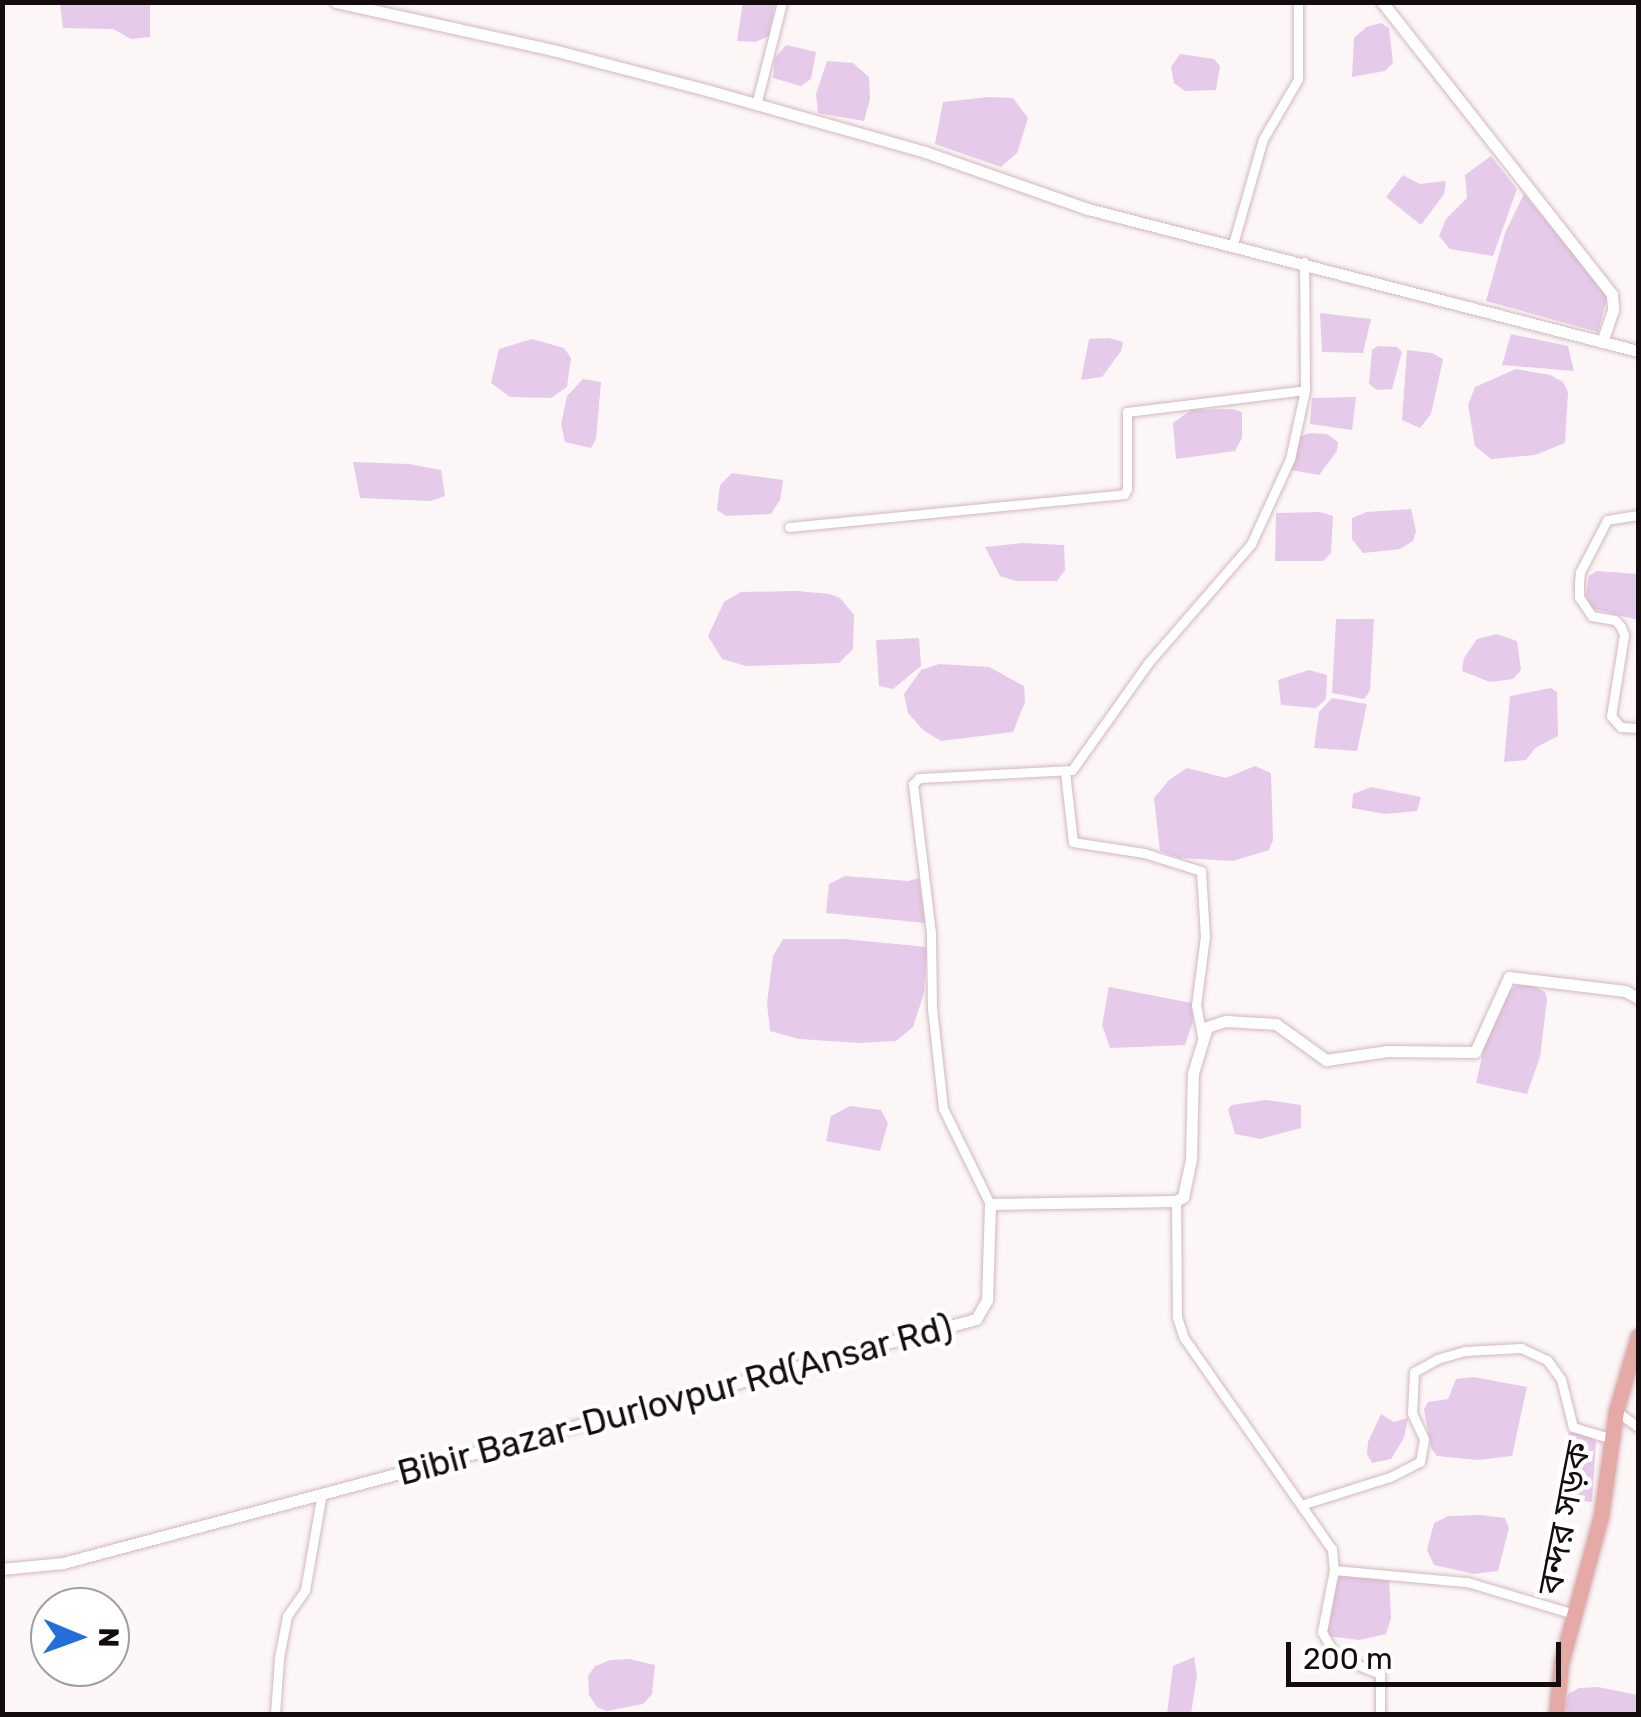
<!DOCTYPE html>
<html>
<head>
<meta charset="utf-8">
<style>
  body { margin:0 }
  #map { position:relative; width:1641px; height:1717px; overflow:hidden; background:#fcf6f7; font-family:Rubik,"Noto Sans Bengali",sans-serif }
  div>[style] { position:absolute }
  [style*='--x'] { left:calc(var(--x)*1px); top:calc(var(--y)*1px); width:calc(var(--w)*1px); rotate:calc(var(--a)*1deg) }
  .water>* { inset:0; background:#e5caea }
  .roads { filter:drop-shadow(0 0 2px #d3b7bd) drop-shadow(0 0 2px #d3b7bd) }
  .minor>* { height:9px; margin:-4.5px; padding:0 4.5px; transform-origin:4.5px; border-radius:4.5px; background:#fff }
  .tertiary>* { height:11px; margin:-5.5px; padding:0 5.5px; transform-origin:5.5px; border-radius:5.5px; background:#fff }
  .trunk>* { height:15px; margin:-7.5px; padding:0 7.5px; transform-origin:7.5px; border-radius:7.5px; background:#e6aaa6 }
  span { translate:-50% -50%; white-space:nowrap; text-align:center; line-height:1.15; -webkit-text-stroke:9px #fff; paint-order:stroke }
  .street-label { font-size:35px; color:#150c0e }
  .frame { position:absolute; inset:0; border:5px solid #150c0e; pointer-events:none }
  .north { position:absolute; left:30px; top:1587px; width:100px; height:100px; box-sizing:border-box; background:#fff; border:2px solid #a19e9f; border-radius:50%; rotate:91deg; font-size:28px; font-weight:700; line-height:40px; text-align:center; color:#150c0e }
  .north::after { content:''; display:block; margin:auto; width:35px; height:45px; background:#236ed9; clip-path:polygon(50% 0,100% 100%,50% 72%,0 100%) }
  .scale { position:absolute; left:1286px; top:1642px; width:275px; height:45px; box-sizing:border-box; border:5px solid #150c0e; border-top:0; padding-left:12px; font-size:30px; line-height:35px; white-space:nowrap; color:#150c0e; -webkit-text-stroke:8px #fff; paint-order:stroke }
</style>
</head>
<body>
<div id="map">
  <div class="water">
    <i style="clip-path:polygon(743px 2px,775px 3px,769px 36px,756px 42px,737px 41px)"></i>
    <i style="clip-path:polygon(60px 3px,150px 3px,150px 37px,131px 39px,113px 29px,63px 28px)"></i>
    <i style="clip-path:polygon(1381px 23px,1389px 28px,1393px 63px,1385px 71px,1352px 77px,1354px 38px,1366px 27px)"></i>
    <i style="clip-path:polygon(786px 45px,816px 52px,811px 79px,801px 86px,773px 78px,775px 58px)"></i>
    <i style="clip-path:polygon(1180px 54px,1214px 59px,1220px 66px,1216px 90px,1185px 91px,1174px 83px,1171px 67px)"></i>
    <i style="clip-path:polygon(827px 61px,853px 63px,869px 77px,870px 99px,864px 121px,818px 113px,816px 94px)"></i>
    <i style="clip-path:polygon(989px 97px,1013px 98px,1028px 118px,1017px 153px,1001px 167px,935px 144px,943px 102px)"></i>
    <i style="clip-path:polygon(1491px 156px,1517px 189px,1493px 256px,1450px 249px,1439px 236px,1446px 219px,1467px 198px,1465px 175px)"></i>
    <i style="clip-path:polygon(1403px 175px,1420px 184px,1446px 181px,1444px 194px,1421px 225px,1386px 197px)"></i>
    <i style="clip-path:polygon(1524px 194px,1608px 295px,1598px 332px,1486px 301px,1505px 233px)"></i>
    <i style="clip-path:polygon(1320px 313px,1371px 319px,1363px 353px,1322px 352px)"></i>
    <i style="clip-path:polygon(1511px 334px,1568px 346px,1574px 371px,1502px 365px)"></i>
    <i style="clip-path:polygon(1109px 338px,1123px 342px,1121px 351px,1102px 377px,1081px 380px,1089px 339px)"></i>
    <i style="clip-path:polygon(532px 339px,564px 348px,571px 358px,567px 387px,551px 398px,510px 397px,491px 383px,499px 349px)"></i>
    <i style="clip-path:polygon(1378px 346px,1397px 347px,1402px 352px,1392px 389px,1377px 390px,1369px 384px,1372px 350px)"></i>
    <i style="clip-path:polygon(1407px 350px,1432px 353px,1443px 359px,1431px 414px,1420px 428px,1402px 420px)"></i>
    <i style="clip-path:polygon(1516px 369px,1550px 375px,1563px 382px,1568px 392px,1565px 443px,1535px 455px,1491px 459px,1475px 446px,1468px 405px,1475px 387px)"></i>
    <i style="clip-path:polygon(583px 379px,601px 382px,596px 439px,591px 448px,565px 442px,561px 424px,567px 396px)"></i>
    <i style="clip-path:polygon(1356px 397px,1352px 430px,1310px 424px,1312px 398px)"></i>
    <i style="clip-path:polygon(1232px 409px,1242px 412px,1242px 438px,1235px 451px,1176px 459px,1173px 423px,1191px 410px)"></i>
    <i style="clip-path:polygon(1310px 433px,1327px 434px,1338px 442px,1337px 451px,1319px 475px,1291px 470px,1295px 447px,1301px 436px)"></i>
    <i style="clip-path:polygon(353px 462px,409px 464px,441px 470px,445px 496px,431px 501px,360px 498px)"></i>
    <i style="clip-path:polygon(732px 473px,783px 480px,780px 500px,771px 514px,726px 516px,717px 510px,720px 485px)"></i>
    <i style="clip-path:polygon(1411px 509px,1416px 531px,1413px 541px,1400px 549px,1363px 553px,1352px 539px,1352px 518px,1367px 512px)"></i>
    <i style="clip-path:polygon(1320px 512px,1333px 516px,1331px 553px,1323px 561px,1275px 561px,1276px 513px)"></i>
    <i style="clip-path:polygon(1022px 543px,1064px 545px,1065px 570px,1057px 581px,1016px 581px,1000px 576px,985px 547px)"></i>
    <i style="clip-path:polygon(1597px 571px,1638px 574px,1638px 620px,1590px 608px,1586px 594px,1589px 576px)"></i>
    <i style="clip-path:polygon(797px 591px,829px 594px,840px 598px,854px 615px,853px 649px,839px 663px,746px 666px,722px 659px,708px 636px,724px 602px,741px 592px)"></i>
    <i style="clip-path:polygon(1336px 619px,1374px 619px,1370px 691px,1364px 699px,1332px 693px)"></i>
    <i style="clip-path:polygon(1497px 634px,1517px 641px,1521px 670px,1513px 679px,1490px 682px,1462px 671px,1464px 658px,1477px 639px)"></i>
    <i style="clip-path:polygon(919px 638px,921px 666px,893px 689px,879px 686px,876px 640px)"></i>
    <i style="clip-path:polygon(939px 664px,989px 667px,1024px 686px,1025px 702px,1013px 732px,941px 741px,923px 730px,908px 713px,904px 694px,921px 670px)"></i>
    <i style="clip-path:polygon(1309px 670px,1327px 675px,1326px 699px,1316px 708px,1281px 705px,1278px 680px)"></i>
    <i style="clip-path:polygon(1551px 688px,1557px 692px,1558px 736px,1535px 748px,1526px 760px,1504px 762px,1510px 696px)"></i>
    <i style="clip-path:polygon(1332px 698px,1367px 704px,1357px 751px,1314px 748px,1319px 712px)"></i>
    <i style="clip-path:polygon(1255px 766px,1271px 773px,1273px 840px,1269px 850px,1233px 861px,1180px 858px,1160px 851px,1154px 798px,1169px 780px,1187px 768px,1226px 778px)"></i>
    <i style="clip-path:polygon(1371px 787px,1421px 797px,1417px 811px,1385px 814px,1352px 808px,1353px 794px)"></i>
    <i style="clip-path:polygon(845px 876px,908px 881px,919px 878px,925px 923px,826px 913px,829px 884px)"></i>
    <i style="clip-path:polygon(783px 939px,844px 939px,927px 947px,924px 993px,913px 1027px,896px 1041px,859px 1043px,799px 1039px,770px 1031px,767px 1003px,773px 956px)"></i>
    <i style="clip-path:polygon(1517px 985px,1531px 985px,1545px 992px,1547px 1000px,1540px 1057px,1527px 1094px,1476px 1083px,1488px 1031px,1506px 995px)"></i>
    <i style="clip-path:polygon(1109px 987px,1192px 1003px,1193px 1022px,1185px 1045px,1110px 1048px,1102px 1025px)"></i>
    <i style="clip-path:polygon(1266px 1100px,1301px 1105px,1301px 1128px,1260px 1139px,1235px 1134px,1228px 1109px,1232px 1105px)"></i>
    <i style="clip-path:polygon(850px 1106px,881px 1110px,888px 1123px,880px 1151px,826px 1141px,831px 1116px)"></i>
    <i style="clip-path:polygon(1473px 1377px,1527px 1387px,1512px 1456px,1478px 1460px,1437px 1456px,1431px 1448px,1424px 1409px,1428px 1402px,1448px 1399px,1456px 1379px)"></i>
    <i style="clip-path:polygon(1381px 1414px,1394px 1422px,1408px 1418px,1404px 1438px,1391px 1459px,1372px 1463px,1367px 1454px,1368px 1442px)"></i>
    <i style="clip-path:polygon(1569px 1432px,1586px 1433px,1596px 1441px,1592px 1502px,1573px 1500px,1573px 1489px,1562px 1483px,1560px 1469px)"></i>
    <i style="clip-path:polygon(1480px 1515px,1505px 1518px,1509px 1528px,1498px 1571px,1474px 1574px,1434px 1565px,1427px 1550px,1434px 1523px,1448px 1516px)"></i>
    <i style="clip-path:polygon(1337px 1574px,1389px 1577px,1391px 1618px,1386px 1634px,1359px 1640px,1326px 1636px,1325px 1613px)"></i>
    <i style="clip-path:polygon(1194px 1657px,1197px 1675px,1191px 1714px,1167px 1714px,1173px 1666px)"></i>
    <i style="clip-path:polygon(629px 1659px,655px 1665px,652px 1694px,643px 1704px,607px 1711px,597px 1707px,589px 1695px,588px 1676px,595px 1666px,611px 1660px)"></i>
    <i style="clip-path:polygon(1598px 1687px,1638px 1695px,1638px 1714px,1569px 1714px,1565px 1709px,1568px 1694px,1579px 1688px)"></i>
  </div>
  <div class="roads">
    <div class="minor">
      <i style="--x:756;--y:105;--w:106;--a:-75.8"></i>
      <i style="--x:1233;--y:244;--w:109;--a:-74.1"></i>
      <i style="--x:1263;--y:139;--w:69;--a:-59.7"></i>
      <i style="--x:1298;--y:79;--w:77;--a:-90"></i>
      <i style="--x:1638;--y:515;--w:31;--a:171"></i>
      <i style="--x:1607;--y:520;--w:59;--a:117.4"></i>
      <i style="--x:1580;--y:572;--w:12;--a:95"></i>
      <i style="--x:1579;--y:584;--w:13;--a:90"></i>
      <i style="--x:1579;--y:597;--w:23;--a:56"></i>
      <i style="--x:1592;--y:616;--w:23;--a:10"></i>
      <i style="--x:1615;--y:620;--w:9;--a:49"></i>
      <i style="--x:1621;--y:627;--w:9;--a:69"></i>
      <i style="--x:1624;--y:635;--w:82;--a:99.1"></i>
      <i style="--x:1611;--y:716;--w:15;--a:48"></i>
      <i style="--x:1621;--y:727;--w:17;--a:3"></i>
      <i style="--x:789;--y:527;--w:337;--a:-5.6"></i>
      <i style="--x:1124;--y:494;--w:6;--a:-59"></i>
      <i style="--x:1127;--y:489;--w:77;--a:-90"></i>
      <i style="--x:1127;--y:412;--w:179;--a:-7"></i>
      <i style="--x:1065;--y:772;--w:70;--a:83.5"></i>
      <i style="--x:1073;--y:842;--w:72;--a:8.8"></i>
      <i style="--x:1144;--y:853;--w:60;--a:17.5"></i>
      <i style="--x:1201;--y:871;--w:65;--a:86.5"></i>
      <i style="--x:1205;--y:936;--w:70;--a:97.4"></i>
      <i style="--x:1196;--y:1005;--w:31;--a:79"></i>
      <i style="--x:1176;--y:1201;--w:116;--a:89.5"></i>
      <i style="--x:1177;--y:1317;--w:22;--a:72"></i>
      <i style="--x:1184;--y:1338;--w:258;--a:55"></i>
      <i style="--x:1332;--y:1549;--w:21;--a:85"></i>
      <i style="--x:1334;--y:1570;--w:134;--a:5.2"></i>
      <i style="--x:1467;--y:1582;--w:112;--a:16.7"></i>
      <i style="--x:990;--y:1204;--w:107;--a:-116.1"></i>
      <i style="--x:943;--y:1108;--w:101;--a:-96.3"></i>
      <i style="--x:932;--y:1008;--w:75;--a:-90.8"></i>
      <i style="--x:931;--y:933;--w:150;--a:-96.9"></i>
      <i style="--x:913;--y:784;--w:8;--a:-45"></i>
      <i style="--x:919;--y:778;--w:153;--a:-3"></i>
      <i style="--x:1072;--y:770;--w:131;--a:-54.6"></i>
      <i style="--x:1148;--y:663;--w:157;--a:-49.1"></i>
      <i style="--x:1251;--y:544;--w:94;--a:-65.4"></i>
      <i style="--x:1290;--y:459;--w:71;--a:-77.7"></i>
      <i style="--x:1305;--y:390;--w:128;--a:-90.4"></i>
      <i style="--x:1616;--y:1411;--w:27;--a:36"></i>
      <i style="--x:1301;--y:1505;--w:93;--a:-17.5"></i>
      <i style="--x:1390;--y:1477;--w:34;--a:-27"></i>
      <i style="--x:1420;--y:1462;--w:23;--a:-80"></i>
      <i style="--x:1424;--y:1439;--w:29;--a:-115"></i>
      <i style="--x:1412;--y:1413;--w:41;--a:-87.2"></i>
      <i style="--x:1414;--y:1372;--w:26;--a:-29"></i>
      <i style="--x:1437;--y:1359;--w:29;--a:-16"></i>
      <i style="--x:1465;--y:1351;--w:56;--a:-3.1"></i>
      <i style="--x:1521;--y:1348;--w:29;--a:25"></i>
      <i style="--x:1547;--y:1360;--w:24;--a:54"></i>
      <i style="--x:1561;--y:1379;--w:49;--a:76"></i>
      <i style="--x:1573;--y:1427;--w:39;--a:17"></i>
      <i style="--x:1334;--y:1570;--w:63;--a:101"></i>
      <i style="--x:1322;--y:1632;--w:28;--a:60"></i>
      <i style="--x:1336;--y:1656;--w:48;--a:22.2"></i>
      <i style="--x:1380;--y:1674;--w:40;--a:90"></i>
      <i style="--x:275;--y:1714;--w:56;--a:-85.9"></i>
      <i style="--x:279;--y:1658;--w:43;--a:-79.2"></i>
      <i style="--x:287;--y:1616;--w:32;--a:-55"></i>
      <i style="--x:305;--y:1590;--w:98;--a:-80.1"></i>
    </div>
    <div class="tertiary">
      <i style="--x:336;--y:2;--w:222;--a:12.5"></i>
      <i style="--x:553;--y:50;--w:162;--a:14.6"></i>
      <i style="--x:710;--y:91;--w:223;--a:15.8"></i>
      <i style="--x:925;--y:152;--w:173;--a:19.3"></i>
      <i style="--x:1088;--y:209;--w:568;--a:14.48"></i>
      <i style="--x:1382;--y:2;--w:372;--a:51.8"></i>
      <i style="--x:1612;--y:294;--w:16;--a:86"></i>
      <i style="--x:1613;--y:310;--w:34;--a:109"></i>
      <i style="--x:2;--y:1569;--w:61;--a:-5.6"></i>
      <i style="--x:63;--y:1563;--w:945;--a:-14.96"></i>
      <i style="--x:976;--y:1319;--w:22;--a:-60"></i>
      <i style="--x:987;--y:1300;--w:96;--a:-88.2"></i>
      <i style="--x:990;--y:1204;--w:186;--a:-0.9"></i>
      <i style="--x:1176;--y:1201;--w:8;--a:-30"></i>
      <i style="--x:1183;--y:1197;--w:40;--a:-78"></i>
      <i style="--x:1191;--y:1158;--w:85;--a:-88.7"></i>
      <i style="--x:1193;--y:1073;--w:48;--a:-73.1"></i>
      <i style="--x:1207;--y:1027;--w:20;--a:-18"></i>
      <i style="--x:1226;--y:1021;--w:50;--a:3.4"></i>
      <i style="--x:1276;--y:1024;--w:62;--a:35.8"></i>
      <i style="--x:1326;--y:1060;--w:62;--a:-8.4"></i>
      <i style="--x:1387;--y:1051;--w:88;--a:0.7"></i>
      <i style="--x:1475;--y:1052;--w:82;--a:-65.6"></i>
      <i style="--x:1509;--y:977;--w:117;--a:6.9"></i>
      <i style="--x:1625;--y:991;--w:15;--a:28"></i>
    </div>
    <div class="trunk">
      <i style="--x:1556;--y:1714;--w:51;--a:-84.4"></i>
      <i style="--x:1561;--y:1663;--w:152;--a:-74.8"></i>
      <i style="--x:1601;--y:1516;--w:106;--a:-81.9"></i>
      <i style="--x:1616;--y:1411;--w:78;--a:-73.7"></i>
    </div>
  </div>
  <div class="street-label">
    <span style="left:675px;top:1400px;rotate:-15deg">Bibir Bazar-Durlovpur Rd(Ansar Rd)</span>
    <span style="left:1564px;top:1518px;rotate:-79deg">বন্দর সড়ক</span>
  </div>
  <div class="frame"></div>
  <div class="north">N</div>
  <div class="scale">200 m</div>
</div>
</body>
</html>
